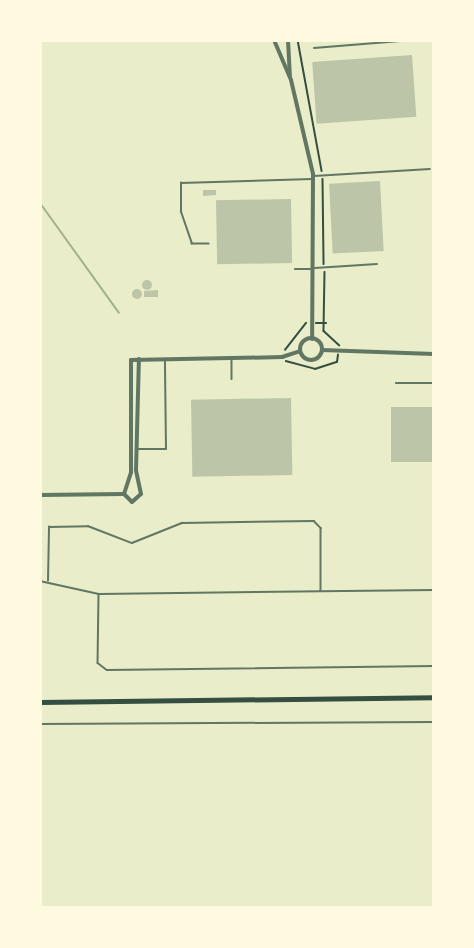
<!DOCTYPE html>
<html>
<head>
<meta charset="utf-8">
<style>
  body { margin:0 }
  #map { position:relative; width:474px; height:948px; overflow:hidden; background:#e9edc9; font-family:Inter,sans-serif }
  div>[style] { position:absolute }
  [style*='--x'] { left:calc(var(--x)*1px); top:calc(var(--y)*1px); width:calc(var(--w)*1px); rotate:calc(var(--a)*1deg) }
  .stream>* { height:2px; margin:-1px; padding:0 1px; transform-origin:1px; border-radius:1px; background:#a3b18a }
  .building>* { inset:0; background:#bcc5a7; transform-origin:0 0 }
  .round { border-radius:50% }
  .path>* { height:1.5px; margin:-0.75px; padding:0 0.75px; transform-origin:0.75px; border-radius:0.75px; background:#344e41 }
  .service>* { height:1.5px; margin:-0.75px; padding:0 0.75px; transform-origin:0.75px; border-radius:0.75px; background:#617663 }
  .minor>* { height:4px; margin:-2px; padding:0 2px; transform-origin:2px; border-radius:2px; background:#617663 }
  .minor>.ring { margin:-2px; padding:0; box-sizing:content-box; background:none; border:4px solid #617663; border-radius:50% }
  .secondary>* { height:4.5px; margin:-2.25px; padding:0 2.25px; transform-origin:2.25px; border-radius:2.25px; background:#344e41 }
  span { translate:-50% -50%; white-space:nowrap; text-align:center; line-height:1.15; -webkit-text-stroke:6px #fefae0; paint-order:stroke }
  .frame { position:absolute; inset:0; border:42px solid #fefae0; pointer-events:none }
</style>
</head>
<body>
<div id="map">
  <div class="stream">
    <i style="--x:40;--y:203;--w:135;--a:54.3"></i>
  </div>
  <div class="building">
    <i style="left:412px;top:55px;width:62px;height:100px;rotate:86deg"></i>
    <i style="left:380px;top:181px;width:70px;height:51px;rotate:87deg"></i>
    <i style="clip-path:polygon(203px 190px,216px 190px,216px 195px,203px 196px)"></i>
    <i style="left:291px;top:199px;width:64px;height:75px;rotate:89deg"></i>
    <i class="round" style="left:142px;top:280px;width:10px;height:10px"></i>
    <i class="round" style="left:132px;top:289px;width:10px;height:10px"></i>
    <i style="clip-path:polygon(158px 290px,158px 297px,144px 297px,144px 291px)"></i>
    <i style="left:291px;top:398px;width:77px;height:100px;rotate:89deg"></i>
    <i style="left:434px;top:407px;width:55px;height:43px;rotate:90deg"></i>
  </div>
  <div class="path">
    <i style="--x:298;--y:40;--w:133;--a:79.6"></i>
    <i style="--x:323;--y:179;--w:85;--a:89.3"></i>
    <i style="--x:325;--y:272;--w:59;--a:91"></i>
    <i style="--x:324;--y:331;--w:21;--a:43"></i>
    <i style="--x:316;--y:323;--w:10;--a:0"></i>
    <i style="--x:285;--y:350;--w:34;--a:-52"></i>
    <i style="--x:286;--y:361;--w:30;--a:15"></i>
    <i style="--x:315;--y:369;--w:23;--a:-18"></i>
    <i style="--x:337;--y:362;--w:7;--a:-82"></i>
  </div>
  <div class="service">
    <i style="--x:314;--y:48;--w:99;--a:-4.6"></i>
    <i style="--x:314;--y:176;--w:116;--a:-3.5"></i>
    <i style="--x:209;--y:244;--w:17;--a:180"></i>
    <i style="--x:192;--y:244;--w:34;--a:-109"></i>
    <i style="--x:181;--y:212;--w:29;--a:-90"></i>
    <i style="--x:181;--y:183;--w:131;--a:-1.7"></i>
    <i style="--x:315;--y:268;--w:62;--a:-3.7"></i>
    <i style="--x:295;--y:269;--w:15;--a:0"></i>
    <i style="--x:232;--y:358;--w:21;--a:90"></i>
    <i style="--x:396;--y:383;--w:38;--a:0"></i>
    <i style="--x:138;--y:449;--w:28;--a:0"></i>
    <i style="--x:166;--y:449;--w:87;--a:-90.7"></i>
    <i style="--x:40;--y:581;--w:60;--a:12.4"></i>
    <i style="--x:99;--y:594;--w:335;--a:-0.7"></i>
    <i style="--x:48;--y:581;--w:54;--a:-88.9"></i>
    <i style="--x:49;--y:527;--w:39;--a:-1"></i>
    <i style="--x:88;--y:526;--w:47;--a:21.1"></i>
    <i style="--x:132;--y:543;--w:54;--a:-21.8"></i>
    <i style="--x:182;--y:523;--w:132;--a:-0.9"></i>
    <i style="--x:314;--y:521;--w:10;--a:45"></i>
    <i style="--x:321;--y:528;--w:63;--a:90"></i>
    <i style="--x:99;--y:594;--w:69;--a:90.8"></i>
    <i style="--x:98;--y:663;--w:11;--a:38"></i>
    <i style="--x:107;--y:670;--w:327;--a:-0.7"></i>
    <i style="--x:40;--y:724;--w:394;--a:-0.3"></i>
  </div>
  <div class="minor">
    <i style="--x:274;--y:40;--w:43;--a:67"></i>
    <i style="--x:291;--y:80;--w:97;--a:76.8"></i>
    <i style="--x:313;--y:174;--w:165;--a:90.3"></i>
    <i style="--x:288;--y:40;--w:36;--a:87"></i>
    <i class="ring" style="left:300px;top:338px;width:18px;height:18px"></i>
    <i style="--x:322;--y:350;--w:112;--a:2"></i>
    <i style="--x:124;--y:494;--w:23;--a:-72"></i>
    <i style="--x:131;--y:472;--w:112;--a:-90"></i>
    <i style="--x:131;--y:360;--w:151;--a:-1.1"></i>
    <i style="--x:282;--y:357;--w:19;--a:-18"></i>
    <i style="--x:124;--y:494;--w:11;--a:45"></i>
    <i style="--x:132;--y:502;--w:12;--a:-42"></i>
    <i style="--x:141;--y:494;--w:25;--a:-102"></i>
    <i style="--x:136;--y:470;--w:111;--a:-88.5"></i>
    <i style="--x:40;--y:495;--w:84;--a:-0.7"></i>
  </div>
  <div class="secondary">
    <i style="--x:40;--y:702;--w:394;--a:-0.7"></i>
  </div>
  <div class="frame"></div>
</div>
</body>
</html>
